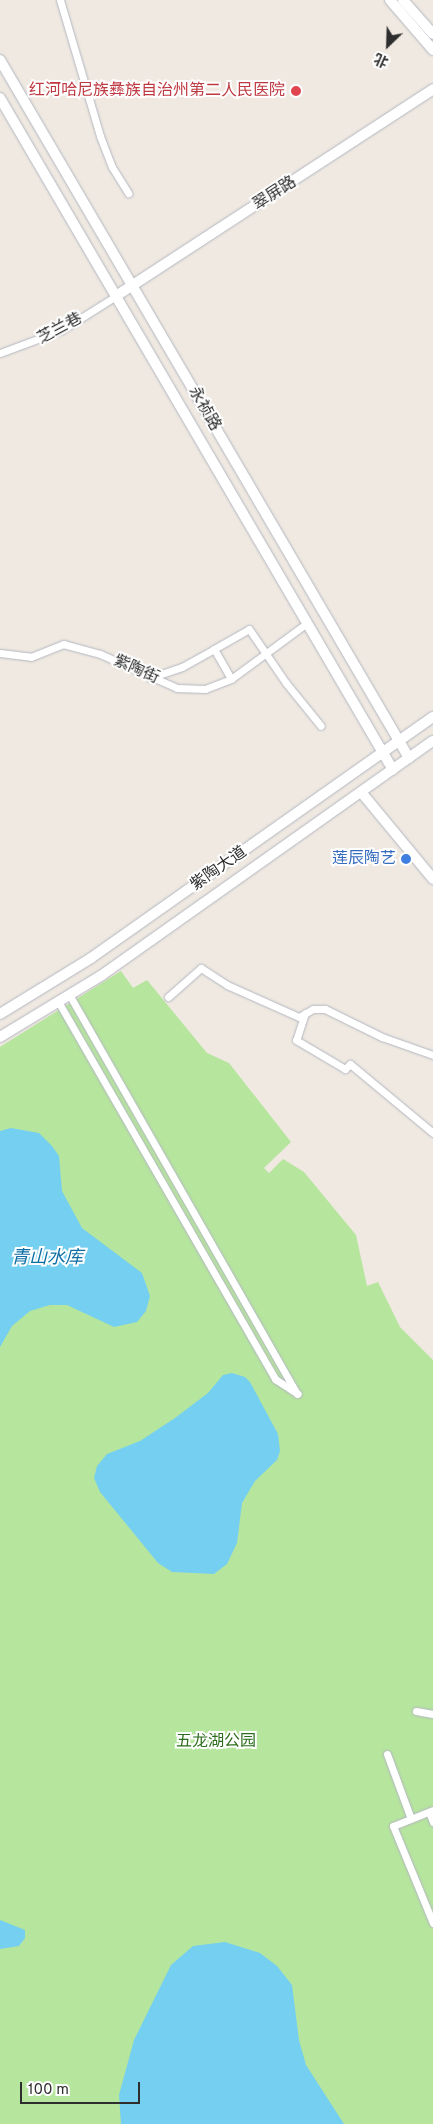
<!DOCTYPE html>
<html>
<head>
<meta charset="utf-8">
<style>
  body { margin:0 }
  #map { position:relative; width:433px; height:2124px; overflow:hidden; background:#efe9e1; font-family:Overpass,"Noto Sans SC",sans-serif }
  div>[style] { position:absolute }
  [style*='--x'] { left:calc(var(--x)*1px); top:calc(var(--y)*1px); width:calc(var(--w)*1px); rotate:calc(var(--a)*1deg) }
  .green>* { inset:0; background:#b6e59e }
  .water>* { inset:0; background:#75cff0 }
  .roads { filter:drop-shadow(0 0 1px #b4b7c1) drop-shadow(0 0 1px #b4b7c1) }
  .street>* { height:7px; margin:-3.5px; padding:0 3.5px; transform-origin:3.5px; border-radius:3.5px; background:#fff }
  .secondary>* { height:10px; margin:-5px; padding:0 5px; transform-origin:5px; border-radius:5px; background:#fff }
  .dots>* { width:14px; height:14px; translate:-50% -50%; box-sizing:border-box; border:2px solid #fff; border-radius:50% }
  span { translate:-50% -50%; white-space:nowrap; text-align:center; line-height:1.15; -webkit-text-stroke:4px #fff; paint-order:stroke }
  .health-label { font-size:16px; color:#be3a42 }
  .right { translate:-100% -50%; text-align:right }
  .street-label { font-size:16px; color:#2e2e2e }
  .shop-label { font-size:16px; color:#366cbe }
  .park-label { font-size:16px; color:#2c6e1b }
  .water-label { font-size:18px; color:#0d6fa3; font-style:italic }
  .north { position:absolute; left:363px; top:20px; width:50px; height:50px; -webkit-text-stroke:4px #fff; paint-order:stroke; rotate:204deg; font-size:14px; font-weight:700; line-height:20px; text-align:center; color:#2e2e2e }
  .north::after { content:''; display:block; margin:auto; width:18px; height:22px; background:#2e2e2e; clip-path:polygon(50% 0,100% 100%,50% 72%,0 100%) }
  .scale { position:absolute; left:20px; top:2082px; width:120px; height:22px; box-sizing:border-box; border:2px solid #2e2e2e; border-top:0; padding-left:6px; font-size:15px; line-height:18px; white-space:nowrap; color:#2e2e2e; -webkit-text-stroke:4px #fff; paint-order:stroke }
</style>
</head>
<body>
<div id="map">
  <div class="green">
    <i style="clip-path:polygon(121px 971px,133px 988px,147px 980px,207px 1053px,229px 1063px,291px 1142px,264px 1168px,269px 1173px,283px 1159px,304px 1172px,356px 1235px,367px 1286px,378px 1282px,400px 1327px,433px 1360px,433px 2124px,0 2124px,0 1047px)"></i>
  </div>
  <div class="water">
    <i style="clip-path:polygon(11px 1128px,39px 1133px,52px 1146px,59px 1156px,62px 1191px,82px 1228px,142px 1273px,150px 1296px,146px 1311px,137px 1322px,114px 1327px,67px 1305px,50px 1305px,30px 1311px,12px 1326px,0 1347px,0 1131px)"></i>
    <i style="clip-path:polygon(232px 1373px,245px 1377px,250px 1382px,278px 1434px,280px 1451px,277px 1460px,255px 1481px,242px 1503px,237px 1543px,227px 1564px,214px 1574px,172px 1572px,158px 1563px,100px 1492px,94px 1478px,97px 1466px,107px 1454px,140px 1441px,175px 1418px,208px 1393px,223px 1375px)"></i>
    <i style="clip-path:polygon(0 1920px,25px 1930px,25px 1938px,19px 1946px,0 1949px)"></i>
    <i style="clip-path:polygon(225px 1942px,260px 1953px,277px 1966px,292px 1985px,299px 2040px,306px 2065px,344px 2124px,121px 2124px,119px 2095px,134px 2040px,171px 1965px,193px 1946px)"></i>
  </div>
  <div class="roads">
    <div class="street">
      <i style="--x:60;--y:0;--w:142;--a:73.6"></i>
      <i style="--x:100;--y:136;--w:33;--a:69"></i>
      <i style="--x:112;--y:167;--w:31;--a:58"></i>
      <i style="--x:0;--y:353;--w:66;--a:-20.4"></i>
      <i style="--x:62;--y:330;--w:64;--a:-32.2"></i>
      <i style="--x:214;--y:649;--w:40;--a:-29.7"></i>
      <i style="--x:249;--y:629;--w:65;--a:55.6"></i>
      <i style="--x:286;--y:683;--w:55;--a:50.9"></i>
      <i style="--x:0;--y:653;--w:31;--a:7"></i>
      <i style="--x:31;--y:657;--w:35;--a:-22"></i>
      <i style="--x:63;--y:644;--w:38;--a:15"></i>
      <i style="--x:100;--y:654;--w:84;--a:23.8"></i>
      <i style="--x:177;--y:688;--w:28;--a:2"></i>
      <i style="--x:205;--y:689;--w:28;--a:-21"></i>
      <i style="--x:231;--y:679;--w:94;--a:-36.4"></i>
      <i style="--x:150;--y:678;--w:34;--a:-19"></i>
      <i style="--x:182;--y:667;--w:37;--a:-29"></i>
      <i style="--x:214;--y:649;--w:34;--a:60"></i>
      <i style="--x:70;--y:996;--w:458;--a:60.3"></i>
      <i style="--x:168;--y:997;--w:44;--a:-41.3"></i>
      <i style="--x:201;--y:968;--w:31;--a:33"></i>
      <i style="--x:227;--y:985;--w:79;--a:24"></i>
      <i style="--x:299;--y:1017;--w:16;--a:-30"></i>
      <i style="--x:313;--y:1009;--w:12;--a:0"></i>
      <i style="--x:325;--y:1009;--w:64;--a:26.2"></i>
      <i style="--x:382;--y:1037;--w:54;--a:19.4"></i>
      <i style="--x:59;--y:1003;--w:434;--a:60.1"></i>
      <i style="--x:275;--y:1379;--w:27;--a:33"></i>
      <i style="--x:305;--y:1013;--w:28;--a:108"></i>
      <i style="--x:296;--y:1040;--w:57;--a:30.6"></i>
      <i style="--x:345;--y:1069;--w:7;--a:-45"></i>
      <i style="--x:350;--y:1064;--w:108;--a:39.7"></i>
      <i style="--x:416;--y:1711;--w:17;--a:10"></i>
      <i style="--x:387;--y:1754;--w:69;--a:69.7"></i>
      <i style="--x:433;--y:1810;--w:43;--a:158.2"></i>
      <i style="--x:393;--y:1826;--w:105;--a:67.6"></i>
      <i style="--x:429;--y:1812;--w:11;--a:68"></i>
    </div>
    <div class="secondary">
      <i style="--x:390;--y:0;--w:66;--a:49.3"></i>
      <i style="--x:403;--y:0;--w:45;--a:48.6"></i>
      <i style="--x:0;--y:60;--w:809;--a:59.63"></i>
      <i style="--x:0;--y:98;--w:778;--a:59.68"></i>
      <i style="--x:116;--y:296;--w:379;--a:-33.1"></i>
      <i style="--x:361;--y:792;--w:113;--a:50.4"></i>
      <i style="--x:0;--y:1014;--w:107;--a:-31.6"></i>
      <i style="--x:91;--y:958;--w:418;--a:-35.2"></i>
      <i style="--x:0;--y:1037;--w:119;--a:-31.3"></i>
      <i style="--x:102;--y:975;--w:405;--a:-35.3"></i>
    </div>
  </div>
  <div class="dots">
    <i style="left:296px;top:91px;background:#e0444e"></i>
    <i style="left:406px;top:859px;background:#3f7fe0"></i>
  </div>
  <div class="health-label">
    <span class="right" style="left:285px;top:91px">红河哈尼族彝族自治州第二人民医院</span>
  </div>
  <div class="street-label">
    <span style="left:275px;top:194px;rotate:-33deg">翠屏路</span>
    <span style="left:60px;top:329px;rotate:-28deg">芝兰巷</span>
    <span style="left:204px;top:409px;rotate:60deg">永祯路</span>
    <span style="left:136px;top:670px;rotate:24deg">紫陶街</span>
    <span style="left:219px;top:869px;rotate:-35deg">紫陶大道</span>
  </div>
  <div class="shop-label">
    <span class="right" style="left:396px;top:859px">莲辰陶艺</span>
  </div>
  <div class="park-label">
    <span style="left:216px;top:1742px">五龙湖公园</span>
  </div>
  <div class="water-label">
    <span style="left:47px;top:1259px">青山水库</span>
  </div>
  <div class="north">北</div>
  <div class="scale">100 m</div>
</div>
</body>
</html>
